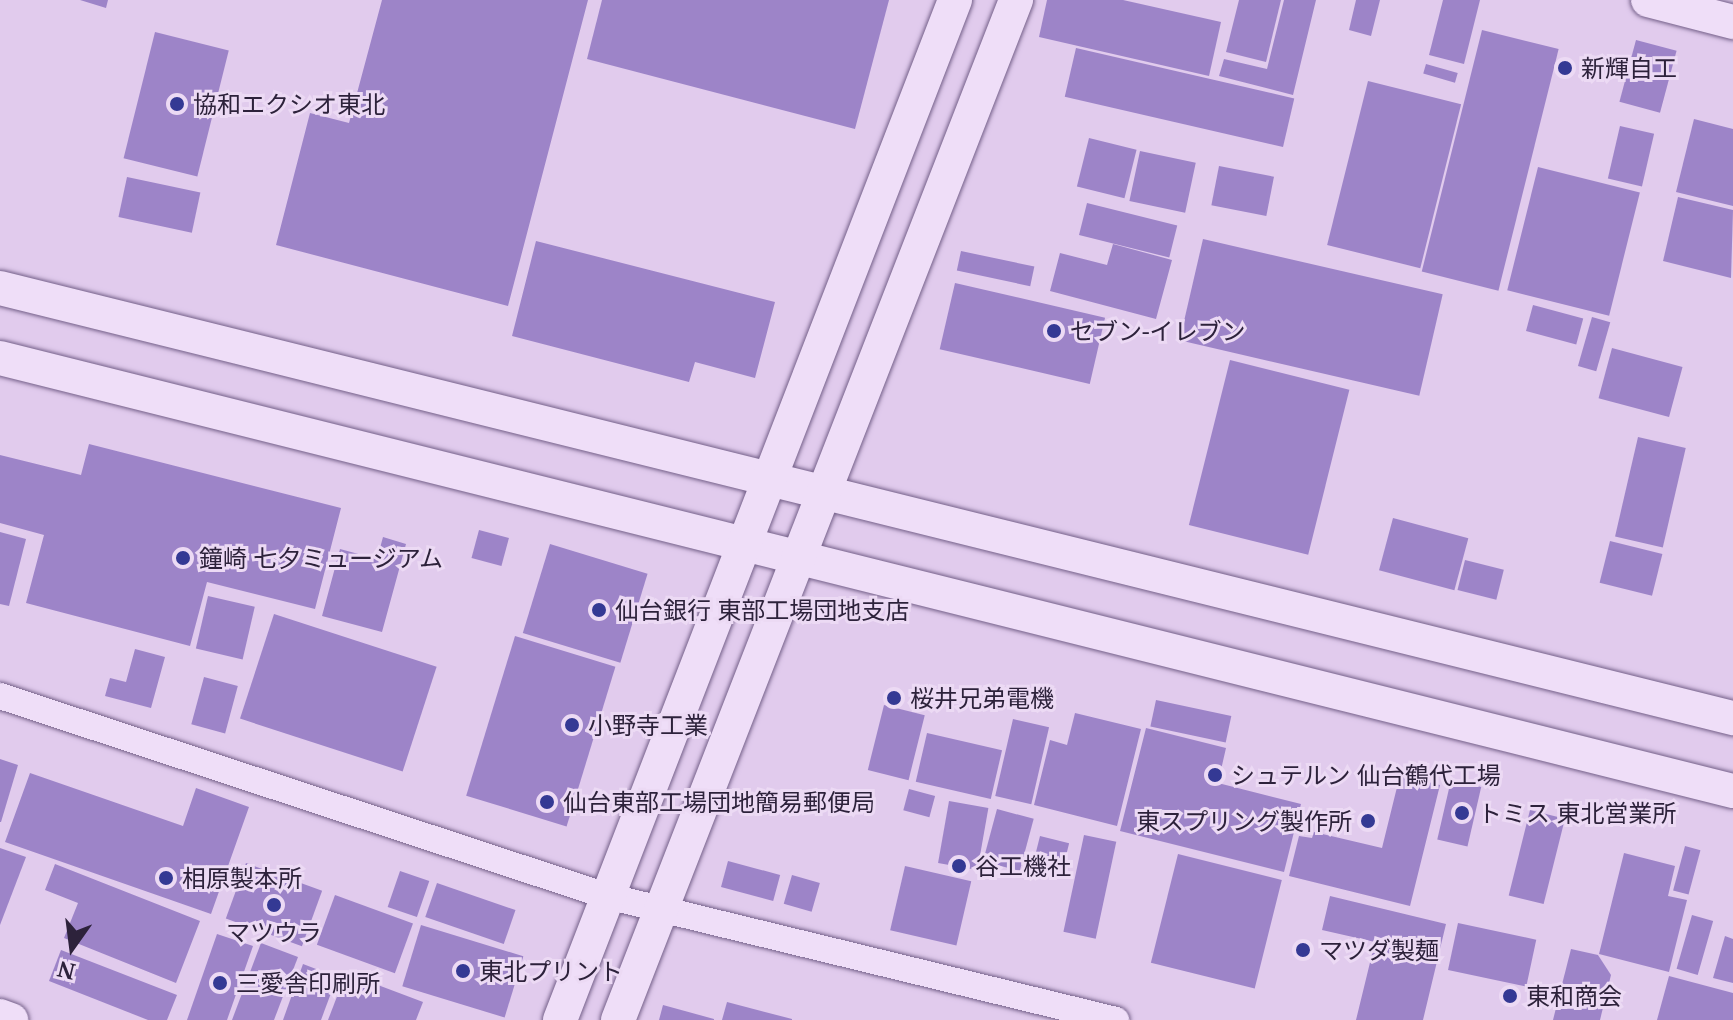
<!DOCTYPE html>
<html>
<head>
<meta charset="utf-8">
<style>
  body { margin:0 }
  #map { position:relative; width:1733px; height:1020px; overflow:hidden; background:#e1cbed; font-family:"Noto Serif","Noto Sans JP",serif }
  div>[style] { position:absolute }
  [style*='--x'] { left:calc(var(--x)*1px); top:calc(var(--y)*1px); width:calc(var(--w)*1px); rotate:calc(var(--a)*1deg) }
  .building>* { inset:0; background:#9d84c8; transform-origin:0 0 }
  .roads { filter:drop-shadow(0 0 2px #746089) drop-shadow(0 0 2px #746089) }
  .minor>* { height:26px; margin:-13px; padding:0 13px; transform-origin:13px; border-radius:13px; background:#efdef8 }
  .tertiary>* { height:34px; margin:-17px; padding:0 17px; transform-origin:17px; border-radius:17px; background:#efdef8 }
  .dots>* { width:22px; height:22px; translate:-50% -50%; box-sizing:border-box; border:4px solid #ecdaf4; border-radius:50% }
  span { translate:-50% -50%; white-space:nowrap; text-align:center; line-height:1.15; -webkit-text-stroke:6px #ecdaf4; paint-order:stroke }
  .poi-label { font-size:24px; color:#2d223b }
  .left { translate:0 -50%; text-align:left }
  .right { translate:-100% -50%; text-align:right }
  .north { position:absolute; left:32px; top:908px; width:80px; height:80px; -webkit-text-stroke:6px #ecdaf4; paint-order:stroke; rotate:194deg; font-size:22px; font-weight:700; line-height:32px; text-align:center; color:#2d223b }
  .north::after { content:''; display:block; margin:auto; width:28px; height:36px; background:#2d223b; clip-path:polygon(50% 0,100% 100%,50% 72%,0 100%) }
</style>
</head>
<body>
<div id="map">
  <div class="building">
    <i style="clip-path:polygon(80px 0,108px 0,106px 8px)"></i>
    <i style="clip-path:polygon(382px 0,588px 0,508px 306px,276px 245px,310px 113px,349px 123px)"></i>
    <i style="clip-path:polygon(602px 0,889px 0,855px 129px,587px 59px)"></i>
    <i style="clip-path:polygon(1047px 0,1123px 0,1221px 22px,1209px 76px,1039px 37px)"></i>
    <i style="clip-path:polygon(1239px 0,1281px 0,1266px 62px,1226px 52px)"></i>
    <i style="clip-path:polygon(1284px 0,1316px 0,1293px 95px,1219px 76px,1224px 59px,1267px 69px)"></i>
    <i style="clip-path:polygon(1356px 0,1380px 0,1371px 36px,1349px 30px)"></i>
    <i style="clip-path:polygon(1443px 0,1480px 0,1464px 64px,1429px 55px)"></i>
    <i style="left:1482px;top:30px;width:79px;height:249px;rotate:14deg"></i>
    <i style="left:155px;top:32px;width:76px;height:130px;rotate:14deg"></i>
    <i style="left:1636px;top:40px;width:42px;height:64px;rotate:15deg"></i>
    <i style="left:1076px;top:48px;width:224px;height:50px;rotate:13deg"></i>
    <i style="left:1426px;top:64px;width:33px;height:10px;rotate:16deg"></i>
    <i style="left:1368px;top:81px;width:96px;height:169px;rotate:14deg"></i>
    <i style="clip-path:polygon(1694px 119px,1733px 129px,1733px 206px,1676px 192px)"></i>
    <i style="left:1620px;top:126px;width:35px;height:54px;rotate:13deg"></i>
    <i style="left:1089px;top:138px;width:49px;height:50px;rotate:14deg"></i>
    <i style="left:1140px;top:151px;width:57px;height:51px;rotate:12deg"></i>
    <i style="left:1219px;top:166px;width:56px;height:40px;rotate:11deg"></i>
    <i style="left:1538px;top:167px;width:105px;height:127px;rotate:14deg"></i>
    <i style="left:127px;top:177px;width:75px;height:41px;rotate:12deg"></i>
    <i style="clip-path:polygon(1678px 197px,1733px 210px,1731px 278px,1663px 261px)"></i>
    <i style="left:1087px;top:203px;width:93px;height:33px;rotate:14deg"></i>
    <i style="left:1203px;top:239px;width:246px;height:104px;rotate:13deg"></i>
    <i style="clip-path:polygon(536px 241px,775px 302px,755px 378px,695px 362px,689px 382px,512px 336px)"></i>
    <i style="clip-path:polygon(1113px 244px,1172px 260px,1156px 319px,1050px 291px,1060px 253px,1107px 265px)"></i>
    <i style="left:961px;top:251px;width:75px;height:20px;rotate:12deg"></i>
    <i style="left:955px;top:283px;width:154px;height:68px;rotate:13deg"></i>
    <i style="left:1533px;top:305px;width:52px;height:27px;rotate:15deg"></i>
    <i style="left:1592px;top:317px;width:19px;height:51px;rotate:16deg"></i>
    <i style="left:1612px;top:348px;width:73px;height:52px;rotate:15deg"></i>
    <i style="left:1230px;top:360px;width:123px;height:170px;rotate:14deg"></i>
    <i style="left:1638px;top:437px;width:49px;height:102px;rotate:13deg"></i>
    <i style="clip-path:polygon(89px 444px,341px 508px,315px 609px,207px 582px,190px 646px,26px 603px,44px 535px,0 523px,0 455px,81px 475px)"></i>
    <i style="left:1393px;top:518px;width:78px;height:54px;rotate:15deg"></i>
    <i style="left:479px;top:530px;width:31px;height:29px;rotate:15deg"></i>
    <i style="clip-path:polygon(0 532px,26px 539px,9px 606px,0 604px)"></i>
    <i style="clip-path:polygon(383px 537px,406px 544px,382px 632px,322px 616px,340px 549px,377px 559px)"></i>
    <i style="left:1610px;top:541px;width:54px;height:43px;rotate:14deg"></i>
    <i style="left:550px;top:544px;width:102px;height:93px;rotate:17deg"></i>
    <i style="left:1465px;top:560px;width:40px;height:31px;rotate:14deg"></i>
    <i style="left:208px;top:596px;width:48px;height:54px;rotate:13deg"></i>
    <i style="left:274px;top:614px;width:171px;height:110px;rotate:18deg"></i>
    <i style="left:515px;top:636px;width:105px;height:167px;rotate:17deg"></i>
    <i style="clip-path:polygon(135px 649px,165px 657px,151px 708px,105px 696px,110px 678px,126px 682px)"></i>
    <i style="left:204px;top:677px;width:35px;height:49px;rotate:15deg"></i>
    <i style="left:1156px;top:700px;width:77px;height:27px;rotate:12deg"></i>
    <i style="left:884px;top:705px;width:42px;height:67px;rotate:14deg"></i>
    <i style="clip-path:polygon(1075px 713px,1141px 729px,1117px 826px,1034px 805px,1050px 740px,1067px 745px)"></i>
    <i style="left:1013px;top:719px;width:37px;height:79px;rotate:13deg"></i>
    <i style="clip-path:polygon(1146px 728px,1226px 748px,1218px 783px,1301px 804px,1284px 872px,1120px 831px)"></i>
    <i style="left:927px;top:733px;width:77px;height:50px;rotate:13deg"></i>
    <i style="clip-path:polygon(0 759px,18px 765px,1px 822px,0 822px)"></i>
    <i style="clip-path:polygon(30px 773px,183px 826px,196px 788px,249px 807px,211px 914px,5px 842px)"></i>
    <i style="clip-path:polygon(1400px 775px,1440px 785px,1410px 906px,1289px 876px,1299px 836px,1312px 838px,1314px 832px,1382px 848px)"></i>
    <i style="left:1451px;top:780px;width:31px;height:61px;rotate:13deg"></i>
    <i style="left:909px;top:789px;width:27px;height:22px;rotate:15deg"></i>
    <i style="left:949px;top:801px;width:40px;height:63px;rotate:10deg"></i>
    <i style="left:997px;top:809px;width:38px;height:54px;rotate:15deg"></i>
    <i style="left:1530px;top:810px;width:36px;height:88px;rotate:14deg"></i>
    <i style="left:1084px;top:835px;width:33px;height:99px;rotate:12deg"></i>
    <i style="left:1040px;top:836px;width:30px;height:32px;rotate:14deg"></i>
    <i style="left:1685px;top:846px;width:16px;height:46px;rotate:15deg"></i>
    <i style="clip-path:polygon(0 848px,26px 857px,0 925px)"></i>
    <i style="clip-path:polygon(1624px 853px,1675px 866px,1668px 896px,1687px 900px,1669px 972px,1599px 954px)"></i>
    <i style="left:1178px;top:854px;width:107px;height:112px;rotate:14deg"></i>
    <i style="left:728px;top:861px;width:54px;height:27px;rotate:15deg"></i>
    <i style="left:246px;top:863px;width:81px;height:59px;rotate:20deg"></i>
    <i style="clip-path:polygon(55px 864px,200px 921px,176px 983px,64px 938px,78px 903px,45px 890px)"></i>
    <i style="left:905px;top:866px;width:68px;height:66px;rotate:13deg"></i>
    <i style="left:400px;top:871px;width:31px;height:38px;rotate:19deg"></i>
    <i style="left:792px;top:875px;width:29px;height:30px;rotate:16deg"></i>
    <i style="left:437px;top:883px;width:83px;height:36px;rotate:19deg"></i>
    <i style="left:335px;top:895px;width:83px;height:53px;rotate:20deg"></i>
    <i style="clip-path:polygon(1330px 896px,1446px 924px,1423px 1020px,1356px 1020px,1375px 942px,1322px 930px)"></i>
    <i style="left:1692px;top:915px;width:22px;height:56px;rotate:16deg"></i>
    <i style="left:1458px;top:923px;width:80px;height:48px;rotate:12deg"></i>
    <i style="left:421px;top:925px;width:107px;height:64px;rotate:17deg"></i>
    <i style="clip-path:polygon(217px 934px,253px 946px,227px 1020px,187px 1020px)"></i>
    <i style="clip-path:polygon(1725px 936px,1733px 939px,1733px 983px,1713px 978px)"></i>
    <i style="clip-path:polygon(261px 943px,298px 957px,274px 1020px,232px 1020px)"></i>
    <i style="clip-path:polygon(1571px 949px,1598px 955px,1611px 975px,1600px 1020px,1553px 1020px)"></i>
    <i style="clip-path:polygon(61px 950px,177px 995px,167px 1020px,148px 1020px,49px 981px)"></i>
    <i style="clip-path:polygon(303px 964px,337px 977px,321px 1020px,283px 1020px)"></i>
    <i style="clip-path:polygon(346px 973px,423px 1002px,416px 1020px,328px 1020px)"></i>
    <i style="clip-path:polygon(1669px 976px,1733px 993px,1733px 1020px,1657px 1020px)"></i>
    <i style="clip-path:polygon(727px 1002px,792px 1019px,792px 1020px,722px 1020px)"></i>
    <i style="clip-path:polygon(663px 1005px,714px 1019px,714px 1020px,659px 1020px)"></i>
  </div>
  <div class="roads">
    <div class="minor">
      <i style="--x:0;--y:696;--w:639;--a:18.24"></i>
      <i style="--x:607;--y:896;--w:524;--a:13.69"></i>
    </div>
    <div class="tertiary">
      <i style="--x:1648;--y:0;--w:88;--a:14.5"></i>
      <i style="--x:0;--y:288;--w:1786;--a:13.94"></i>
      <i style="--x:0;--y:358;--w:1786;--a:14.03"></i>
      <i style="--x:0;--y:1016;--w:12;--a:20"></i>
      <i style="--x:560;--y:1020;--w:1094;--a:-68.83"></i>
      <i style="--x:618;--y:1020;--w:1095;--a:-68.68"></i>
    </div>
  </div>
  <div class="dots">
    <i style="left:1565px;top:68px;background:#343994"></i>
    <i style="left:177px;top:104px;background:#343994"></i>
    <i style="left:1054px;top:331px;background:#343994"></i>
    <i style="left:183px;top:558px;background:#343994"></i>
    <i style="left:599px;top:610px;background:#343994"></i>
    <i style="left:894px;top:698px;background:#343994"></i>
    <i style="left:572px;top:725px;background:#343994"></i>
    <i style="left:1215px;top:775px;background:#343994"></i>
    <i style="left:547px;top:802px;background:#343994"></i>
    <i style="left:1462px;top:813px;background:#343994"></i>
    <i style="left:1368px;top:821px;background:#343994"></i>
    <i style="left:959px;top:866px;background:#343994"></i>
    <i style="left:166px;top:878px;background:#343994"></i>
    <i style="left:274px;top:905px;background:#343994"></i>
    <i style="left:1303px;top:950px;background:#343994"></i>
    <i style="left:463px;top:971px;background:#343994"></i>
    <i style="left:220px;top:983px;background:#343994"></i>
    <i style="left:1510px;top:996px;background:#343994"></i>
  </div>
  <div class="poi-label">
    <span class="left" style="left:1581px;top:68px">新輝自工</span>
    <span class="left" style="left:193px;top:104px">協和エクシオ東北</span>
    <span class="left" style="left:1070px;top:331px">セブン-イレブン</span>
    <span class="left" style="left:199px;top:558px">鐘崎 七夕ミュージアム</span>
    <span class="left" style="left:615px;top:610px">仙台銀行 東部工場団地支店</span>
    <span class="left" style="left:910px;top:698px">桜井兄弟電機</span>
    <span class="left" style="left:588px;top:725px">小野寺工業</span>
    <span class="left" style="left:1231px;top:775px">シュテルン 仙台鶴代工場</span>
    <span class="left" style="left:563px;top:802px">仙台東部工場団地簡易郵便局</span>
    <span class="left" style="left:1478px;top:813px">トミス 東北営業所</span>
    <span class="right" style="left:1352px;top:821px">東スプリング製作所</span>
    <span class="left" style="left:975px;top:866px">谷工機社</span>
    <span class="left" style="left:182px;top:878px">相原製本所</span>
    <span style="left:274px;top:932px">マツウラ</span>
    <span class="left" style="left:1319px;top:950px">マツダ製麺</span>
    <span class="left" style="left:479px;top:971px">東北プリント</span>
    <span class="left" style="left:236px;top:983px">三愛舎印刷所</span>
    <span class="left" style="left:1526px;top:996px">東和商会</span>
  </div>
  <div class="north">N</div>
</div>
</body>
</html>
